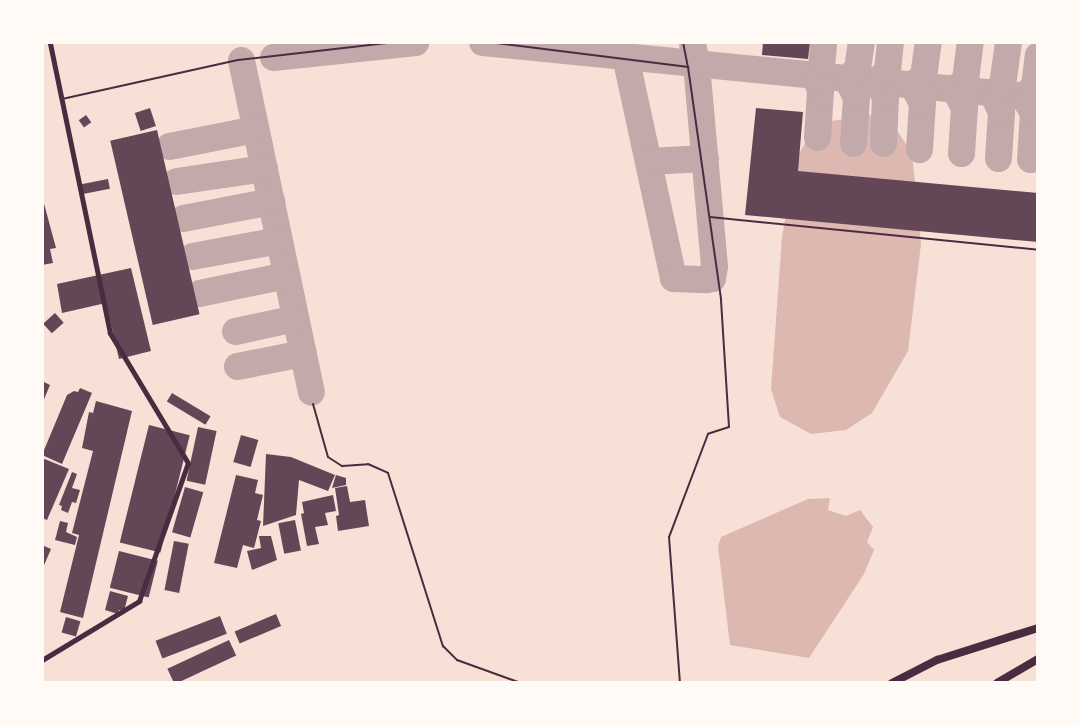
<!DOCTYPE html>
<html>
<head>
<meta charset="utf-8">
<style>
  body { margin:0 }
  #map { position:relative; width:1080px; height:725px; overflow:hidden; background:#f7e1d7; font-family:"Alegreya Sans",sans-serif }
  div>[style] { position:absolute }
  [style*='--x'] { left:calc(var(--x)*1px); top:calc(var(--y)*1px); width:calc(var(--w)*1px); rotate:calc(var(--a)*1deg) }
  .water>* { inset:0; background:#dcb8b0 }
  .taxiway>* { height:27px; margin:-13.5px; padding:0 13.5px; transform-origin:13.5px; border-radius:13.5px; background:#c3aaaa }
  .building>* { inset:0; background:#644757; transform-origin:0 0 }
  .service>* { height:2px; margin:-1px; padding:0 1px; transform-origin:1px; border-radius:1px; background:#4a2c40 }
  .minor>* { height:5px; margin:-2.5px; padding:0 2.5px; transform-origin:2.5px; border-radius:2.5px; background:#4a2c40 }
  .primary>* { height:8px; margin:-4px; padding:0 4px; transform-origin:4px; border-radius:4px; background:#4a2c40 }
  span { translate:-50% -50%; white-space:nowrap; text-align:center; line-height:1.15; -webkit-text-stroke:4.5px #fffaf5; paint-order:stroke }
  .frame { position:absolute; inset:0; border:44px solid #fffaf5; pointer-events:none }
</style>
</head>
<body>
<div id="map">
  <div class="water">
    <i style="clip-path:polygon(870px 115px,893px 124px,912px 154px,921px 244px,908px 351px,872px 413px,846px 430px,811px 434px,780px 417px,771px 389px,782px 237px,796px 159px,813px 130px,831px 121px)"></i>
    <i style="clip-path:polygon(830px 498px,828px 510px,846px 516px,860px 510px,873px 527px,867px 542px,874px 550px,864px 574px,809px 658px,730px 645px,718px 546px,721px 537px,808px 499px)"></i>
  </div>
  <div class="taxiway">
    <i style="--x:482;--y:42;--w:559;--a:5.65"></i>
    <i style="--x:622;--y:42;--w:241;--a:77.8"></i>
    <i style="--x:673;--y:278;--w:33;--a:2"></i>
    <i style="--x:706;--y:279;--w:6;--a:-9"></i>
    <i style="--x:712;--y:278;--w:12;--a:-81"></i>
    <i style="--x:714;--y:266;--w:204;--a:-95.1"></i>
    <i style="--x:696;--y:63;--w:21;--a:-101"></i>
    <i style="--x:273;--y:57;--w:143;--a:-6"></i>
    <i style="--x:241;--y:60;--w:339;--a:78.1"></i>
    <i style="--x:817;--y:137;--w:46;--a:-86.3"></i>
    <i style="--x:820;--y:91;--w:17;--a:-107"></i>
    <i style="--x:815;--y:75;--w:10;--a:-53"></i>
    <i style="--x:821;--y:67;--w:25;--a:-85"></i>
    <i style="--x:853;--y:143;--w:46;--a:-86.3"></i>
    <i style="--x:856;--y:97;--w:21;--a:-118"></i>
    <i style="--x:846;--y:78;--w:14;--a:-39"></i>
    <i style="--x:857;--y:69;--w:27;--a:-82"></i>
    <i style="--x:883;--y:143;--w:46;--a:-87.5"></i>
    <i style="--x:885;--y:97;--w:18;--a:-117"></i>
    <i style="--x:877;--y:81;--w:15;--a:-48"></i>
    <i style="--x:887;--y:70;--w:28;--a:-84"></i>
    <i style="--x:169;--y:146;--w:88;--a:-11.2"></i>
    <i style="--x:919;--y:149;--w:46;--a:-86.3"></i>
    <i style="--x:922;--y:103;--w:21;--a:-118"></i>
    <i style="--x:912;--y:84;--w:14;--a:-36"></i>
    <i style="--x:923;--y:76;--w:34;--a:-82"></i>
    <i style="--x:961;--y:153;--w:46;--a:-86.3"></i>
    <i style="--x:964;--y:107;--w:21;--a:-119"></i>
    <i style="--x:954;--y:89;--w:14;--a:-39"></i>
    <i style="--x:965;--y:80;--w:38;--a:-83"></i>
    <i style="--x:998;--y:158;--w:46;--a:-86.3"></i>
    <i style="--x:1001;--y:112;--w:21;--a:-115"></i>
    <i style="--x:992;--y:93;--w:13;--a:-39"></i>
    <i style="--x:1002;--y:85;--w:43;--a:-82.1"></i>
    <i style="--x:1030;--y:159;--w:46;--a:-86.3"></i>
    <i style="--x:1033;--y:113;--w:20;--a:-120"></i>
    <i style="--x:1023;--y:96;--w:15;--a:-42"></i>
    <i style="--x:1034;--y:86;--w:31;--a:-83"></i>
    <i style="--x:648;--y:161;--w:57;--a:-3"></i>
    <i style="--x:176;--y:181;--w:89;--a:-8.4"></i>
    <i style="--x:183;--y:218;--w:90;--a:-10.9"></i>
    <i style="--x:192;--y:256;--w:88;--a:-10.4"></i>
    <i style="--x:199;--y:293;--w:89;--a:-11.7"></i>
    <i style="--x:235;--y:331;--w:61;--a:-12.2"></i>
    <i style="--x:237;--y:366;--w:67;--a:-11.1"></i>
  </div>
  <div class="building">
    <i style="clip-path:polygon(763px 42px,810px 42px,808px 59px,762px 55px)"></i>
    <i style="left:150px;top:108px;width:19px;height:16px;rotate:72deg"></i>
    <i style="clip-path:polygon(756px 108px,803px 112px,798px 171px,1038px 193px,1038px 242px,745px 215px)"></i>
    <i style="left:86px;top:115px;width:9px;height:9px;rotate:54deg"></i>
    <i style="left:157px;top:130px;width:189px;height:48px;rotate:77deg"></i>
    <i style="left:108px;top:179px;width:10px;height:30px;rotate:79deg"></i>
    <i style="clip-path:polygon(42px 196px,56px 248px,50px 249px,53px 263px,42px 265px)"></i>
    <i style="clip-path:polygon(131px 268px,151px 351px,119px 359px,106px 303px,62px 313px,57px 284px)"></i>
    <i style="left:55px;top:313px;width:13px;height:16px;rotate:48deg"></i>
    <i style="clip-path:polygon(42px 381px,50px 385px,42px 404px)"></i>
    <i style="clip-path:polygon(80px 388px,92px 393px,62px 464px,42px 455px,67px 395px,74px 391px,78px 392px)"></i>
    <i style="left:172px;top:393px;width:45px;height:10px;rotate:31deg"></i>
    <i style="clip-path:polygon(96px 401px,132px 411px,83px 618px,60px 612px,79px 535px,72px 533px,93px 451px,82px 448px,89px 412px,93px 413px)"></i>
    <i style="left:149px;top:425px;width:42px;height:121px;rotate:14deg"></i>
    <i style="left:198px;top:427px;width:19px;height:55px;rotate:12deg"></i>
    <i style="left:241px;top:435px;width:18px;height:28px;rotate:16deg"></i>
    <i style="clip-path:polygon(266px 454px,291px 457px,335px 475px,328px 491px,299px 480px,296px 515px,263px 526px)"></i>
    <i style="clip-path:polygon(42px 458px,69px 469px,47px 520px,42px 518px)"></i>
    <i style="clip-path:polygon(72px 472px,77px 474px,72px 488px,80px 490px,76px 503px,72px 502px,68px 513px,61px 510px,62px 506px,59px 505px)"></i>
    <i style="clip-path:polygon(236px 475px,258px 480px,255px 493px,263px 495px,257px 520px,261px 521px,254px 548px,243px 545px,237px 568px,214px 563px)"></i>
    <i style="clip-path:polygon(336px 475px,346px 478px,346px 485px,332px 488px)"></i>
    <i style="clip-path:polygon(347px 486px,350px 502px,365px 500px,369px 526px,338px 531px,336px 516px,339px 515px,335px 488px)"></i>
    <i style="left:185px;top:487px;width:19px;height:47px;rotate:16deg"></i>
    <i style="clip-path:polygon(333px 495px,336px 511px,325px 513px,328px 525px,315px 527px,319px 544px,307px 546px,301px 514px,304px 513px,302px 502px)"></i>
    <i style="left:295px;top:520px;width:31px;height:17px;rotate:79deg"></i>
    <i style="clip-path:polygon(60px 521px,68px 523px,66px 532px,77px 537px,75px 545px,55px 540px)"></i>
    <i style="clip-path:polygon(259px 536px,271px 536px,277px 560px,252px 570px,247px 551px,261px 548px)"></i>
    <i style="left:174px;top:541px;width:15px;height:50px;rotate:11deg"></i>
    <i style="clip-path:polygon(42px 545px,51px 549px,42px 570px)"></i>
    <i style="left:119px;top:551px;width:40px;height:38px;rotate:14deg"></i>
    <i style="clip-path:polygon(110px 591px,128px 596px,124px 611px,119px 610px,118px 614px,105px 610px)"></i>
    <i style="left:276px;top:614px;width:13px;height:45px;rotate:67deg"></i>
    <i style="left:220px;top:616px;width:19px;height:69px;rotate:69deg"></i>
    <i style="left:66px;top:617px;width:15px;height:16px;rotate:16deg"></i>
    <i style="left:229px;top:640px;width:17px;height:68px;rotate:65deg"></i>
  </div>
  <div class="service">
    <i style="--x:488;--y:42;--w:202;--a:7.1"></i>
    <i style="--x:688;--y:67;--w:235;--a:81.9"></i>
    <i style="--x:721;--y:300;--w:127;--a:86.4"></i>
    <i style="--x:729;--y:427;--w:22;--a:162"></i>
    <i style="--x:708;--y:434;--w:110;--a:110.7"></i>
    <i style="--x:669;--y:537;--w:146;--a:85.7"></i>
    <i style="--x:683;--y:42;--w:25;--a:79"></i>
    <i style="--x:62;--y:99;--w:180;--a:-12.5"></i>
    <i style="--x:238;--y:60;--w:159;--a:-6.5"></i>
    <i style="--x:710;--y:217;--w:330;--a:5.7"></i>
    <i style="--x:313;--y:404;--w:55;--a:74.2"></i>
    <i style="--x:328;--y:457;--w:17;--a:33"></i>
    <i style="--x:342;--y:466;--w:26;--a:-4"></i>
    <i style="--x:368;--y:464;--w:22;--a:24"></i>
    <i style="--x:388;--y:473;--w:182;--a:72.4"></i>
    <i style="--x:443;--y:646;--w:20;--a:45"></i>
    <i style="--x:457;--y:660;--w:68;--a:19.8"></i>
  </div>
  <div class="minor">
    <i style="--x:42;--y:660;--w:114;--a:-31.3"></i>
    <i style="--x:139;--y:601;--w:146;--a:-70.5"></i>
    <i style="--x:188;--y:463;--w:152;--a:-121"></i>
    <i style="--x:110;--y:333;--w:297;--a:-101.7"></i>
  </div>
  <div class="primary">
    <i style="--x:892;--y:683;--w:51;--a:-27.1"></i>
    <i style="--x:937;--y:660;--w:106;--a:-17.6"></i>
    <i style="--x:997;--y:683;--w:48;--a:-30.3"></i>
  </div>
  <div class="frame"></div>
</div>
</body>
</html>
